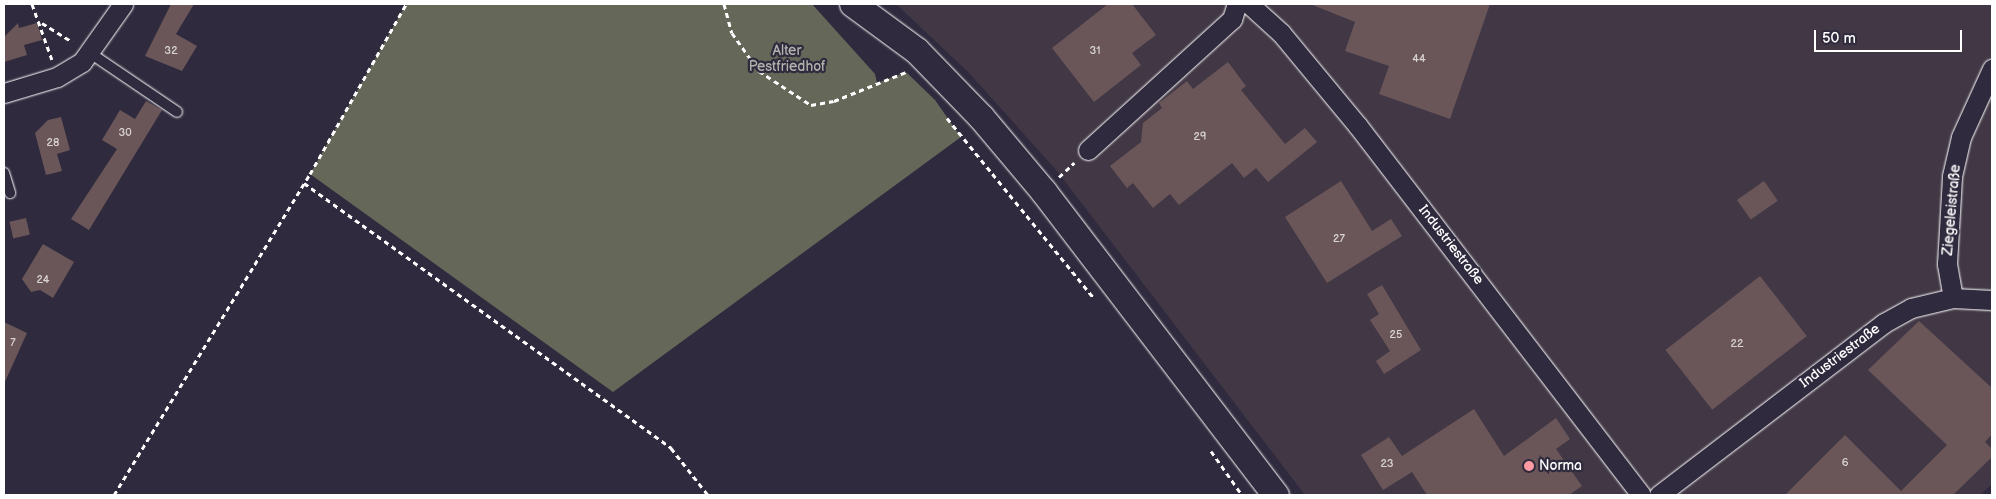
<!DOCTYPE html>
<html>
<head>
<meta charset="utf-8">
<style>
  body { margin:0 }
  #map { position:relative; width:1996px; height:499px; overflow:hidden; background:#2f2a3d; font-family:"Balsamiq Sans",sans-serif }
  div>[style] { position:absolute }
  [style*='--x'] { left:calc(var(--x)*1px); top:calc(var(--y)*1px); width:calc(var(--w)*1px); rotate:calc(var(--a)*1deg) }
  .built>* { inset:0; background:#413745 }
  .green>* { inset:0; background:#656759 }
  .building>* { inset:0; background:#6a5658; transform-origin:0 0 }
  .path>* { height:3px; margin-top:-1.5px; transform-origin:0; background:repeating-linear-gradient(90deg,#fff 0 5px,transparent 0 9px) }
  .roads { filter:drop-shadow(0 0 1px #fff) drop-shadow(0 0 1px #fff) }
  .lane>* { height:10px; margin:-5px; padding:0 5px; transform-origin:5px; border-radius:5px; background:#2f2a3d }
  .street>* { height:19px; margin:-9.5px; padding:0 9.5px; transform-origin:9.5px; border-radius:9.5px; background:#2f2a3d }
  .secondary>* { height:26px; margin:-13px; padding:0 13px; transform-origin:13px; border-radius:13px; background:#2f2a3d }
  .dots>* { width:14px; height:14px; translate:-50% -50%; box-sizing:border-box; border:2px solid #2f2a3d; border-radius:50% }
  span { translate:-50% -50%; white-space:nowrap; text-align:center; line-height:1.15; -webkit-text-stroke:4.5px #2f2a3d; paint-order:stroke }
  .number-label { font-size:11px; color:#dad5d5 }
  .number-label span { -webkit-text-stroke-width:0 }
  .park-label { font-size:14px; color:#b2b3ac }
  .street-label { font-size:14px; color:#fff }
  .poi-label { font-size:14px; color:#fff }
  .left { translate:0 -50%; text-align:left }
  .frame { position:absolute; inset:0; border:5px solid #fff; pointer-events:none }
  .scale { position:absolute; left:1814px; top:30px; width:148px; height:22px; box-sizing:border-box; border:2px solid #fff; border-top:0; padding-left:6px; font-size:15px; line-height:18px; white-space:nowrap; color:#fff; -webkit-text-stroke:4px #2f2a3d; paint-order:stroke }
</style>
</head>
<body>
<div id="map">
  <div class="built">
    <i style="clip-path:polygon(896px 4px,1992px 4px,1992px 484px,1980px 495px,1305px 495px,1057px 171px,968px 72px)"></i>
  </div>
  <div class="green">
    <i style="clip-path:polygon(406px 4px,812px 4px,875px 74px,877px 83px,906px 72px,935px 100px,961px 137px,613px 392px,310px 174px)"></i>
  </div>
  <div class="building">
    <i style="clip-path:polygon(171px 4px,194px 4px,176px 34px,197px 46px,182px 71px,145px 56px)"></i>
    <i style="clip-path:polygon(1108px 4px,1132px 4px,1156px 35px,1132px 53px,1141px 65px,1094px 102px,1052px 48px)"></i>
    <i style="clip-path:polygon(1310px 4px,1490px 4px,1450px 119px,1379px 94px,1389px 66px,1345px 51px,1355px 22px)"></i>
    <i style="clip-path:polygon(18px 23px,19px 28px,37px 23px,42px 40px,24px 45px,27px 55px,4px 62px,4px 37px)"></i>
    <i style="clip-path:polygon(1228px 62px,1246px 86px,1241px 90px,1285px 144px,1305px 128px,1317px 142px,1268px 182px,1256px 168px,1244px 178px,1232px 163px,1179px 205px,1170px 194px,1153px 208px,1133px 183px,1127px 188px,1110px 166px,1141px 142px,1143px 123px,1162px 108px,1159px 103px,1187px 81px,1193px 89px)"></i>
    <i style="clip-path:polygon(146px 101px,162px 110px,89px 230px,71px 219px,117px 149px,102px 140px,120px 110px,135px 119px)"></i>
    <i style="clip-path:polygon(61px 117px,70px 150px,57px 154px,62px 171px,46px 175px,35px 133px,48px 120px)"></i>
    <i style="clip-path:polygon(1341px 181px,1372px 231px,1391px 219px,1402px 236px,1327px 283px,1285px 217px)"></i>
    <i style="left:1764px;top:181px;width:24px;height:33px;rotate:55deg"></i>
    <i style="left:26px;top:218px;width:17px;height:17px;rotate:77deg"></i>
    <i style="clip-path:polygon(43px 244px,74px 262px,53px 298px,40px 290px,31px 292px,22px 279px)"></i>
    <i style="left:1760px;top:276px;width:76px;height:120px;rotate:52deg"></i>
    <i style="clip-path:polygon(1382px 285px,1421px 350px,1384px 374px,1376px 361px,1390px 351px,1370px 320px,1379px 314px,1367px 294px)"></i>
    <i style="clip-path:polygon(1919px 321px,1992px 388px,1992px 434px,1985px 442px,1992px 449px,1992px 457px,1953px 495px,1785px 495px,1845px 435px,1901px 491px,1947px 445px,1868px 370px)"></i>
    <i style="clip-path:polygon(4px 322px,27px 333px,4px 384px)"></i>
    <i style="clip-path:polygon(1474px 409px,1504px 456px,1556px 418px,1570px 439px,1556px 449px,1582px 486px,1569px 495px,1427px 495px,1412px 472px,1383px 490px,1361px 455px,1389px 437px,1402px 456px)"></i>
  </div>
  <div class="path">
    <i style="--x:32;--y:4;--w:59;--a:70.3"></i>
    <i style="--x:724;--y:4;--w:30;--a:75"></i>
    <i style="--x:732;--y:33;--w:47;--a:54.6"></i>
    <i style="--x:759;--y:71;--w:62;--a:33.2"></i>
    <i style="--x:811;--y:105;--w:23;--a:-10"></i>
    <i style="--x:834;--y:101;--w:78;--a:-21.9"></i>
    <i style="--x:42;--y:23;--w:36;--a:32"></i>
    <i style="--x:947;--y:118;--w:231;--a:50.8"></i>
    <i style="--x:1059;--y:177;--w:21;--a:-43"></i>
    <i style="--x:304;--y:183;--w:453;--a:35.8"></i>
    <i style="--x:671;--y:448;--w:60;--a:51.8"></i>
    <i style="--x:1211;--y:451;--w:54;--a:54.8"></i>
    <i style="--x:114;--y:495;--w:376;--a:-58.6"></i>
    <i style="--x:310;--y:174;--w:195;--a:-60.5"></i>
  </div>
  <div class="roads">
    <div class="lane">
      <i style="--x:90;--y:53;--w:105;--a:34.1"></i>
      <i style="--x:4;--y:173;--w:21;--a:73"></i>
    </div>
    <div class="street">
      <i style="--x:1249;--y:4;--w:43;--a:42.2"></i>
      <i style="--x:1281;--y:33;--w:121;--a:50.4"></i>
      <i style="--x:1358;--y:126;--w:465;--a:52.5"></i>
      <i style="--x:4;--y:93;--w:55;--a:-16.8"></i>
      <i style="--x:57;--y:77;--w:29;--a:-31"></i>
      <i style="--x:82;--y:62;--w:71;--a:-54.7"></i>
      <i style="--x:1088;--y:150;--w:195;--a:-42.3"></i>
      <i style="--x:1232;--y:19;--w:16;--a:-72"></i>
      <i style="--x:1953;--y:298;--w:35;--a:-100"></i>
      <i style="--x:1947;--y:264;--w:88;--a:-86.7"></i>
      <i style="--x:1952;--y:176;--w:40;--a:-77"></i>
      <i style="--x:1961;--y:137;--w:75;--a:-65.5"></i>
      <i style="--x:1659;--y:495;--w:283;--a:-37.4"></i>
      <i style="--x:1884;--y:323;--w:31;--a:-29"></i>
      <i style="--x:1911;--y:308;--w:43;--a:-13.4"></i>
      <i style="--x:1953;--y:298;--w:39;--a:3"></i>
    </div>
    <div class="secondary">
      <i style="--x:853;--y:4;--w:79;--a:36.3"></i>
      <i style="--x:917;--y:51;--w:93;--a:45.9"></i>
      <i style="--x:982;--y:118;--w:97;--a:50"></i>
      <i style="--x:1044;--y:192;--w:382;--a:52.6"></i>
    </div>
  </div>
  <div class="dots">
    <i style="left:1529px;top:466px;background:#ff9aa2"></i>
  </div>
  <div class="number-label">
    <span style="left:171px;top:51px">32</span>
    <span style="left:1095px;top:51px">31</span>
    <span style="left:1419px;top:59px">44</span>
    <span style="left:125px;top:133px">30</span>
    <span style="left:1200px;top:137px">29</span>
    <span style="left:53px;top:143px">28</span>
    <span style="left:1339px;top:239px">27</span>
    <span style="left:43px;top:280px">24</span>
    <span style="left:1396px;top:335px">25</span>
    <span style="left:13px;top:343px">7</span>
    <span style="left:1737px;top:344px">22</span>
    <span style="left:1845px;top:463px">6</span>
    <span style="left:1387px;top:464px">23</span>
  </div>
  <div class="park-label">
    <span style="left:787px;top:59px">Alter<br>Pestfriedhof</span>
  </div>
  <div class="street-label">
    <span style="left:1952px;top:210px;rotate:-85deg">Ziegeleistraße</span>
    <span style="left:1451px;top:245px;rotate:52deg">Industriestraße</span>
    <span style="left:1840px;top:356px;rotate:-37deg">Industriestraße</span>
  </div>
  <div class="poi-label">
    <span class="left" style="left:1539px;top:466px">Norma</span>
  </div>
  <div class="frame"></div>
  <div class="scale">50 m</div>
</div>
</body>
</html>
